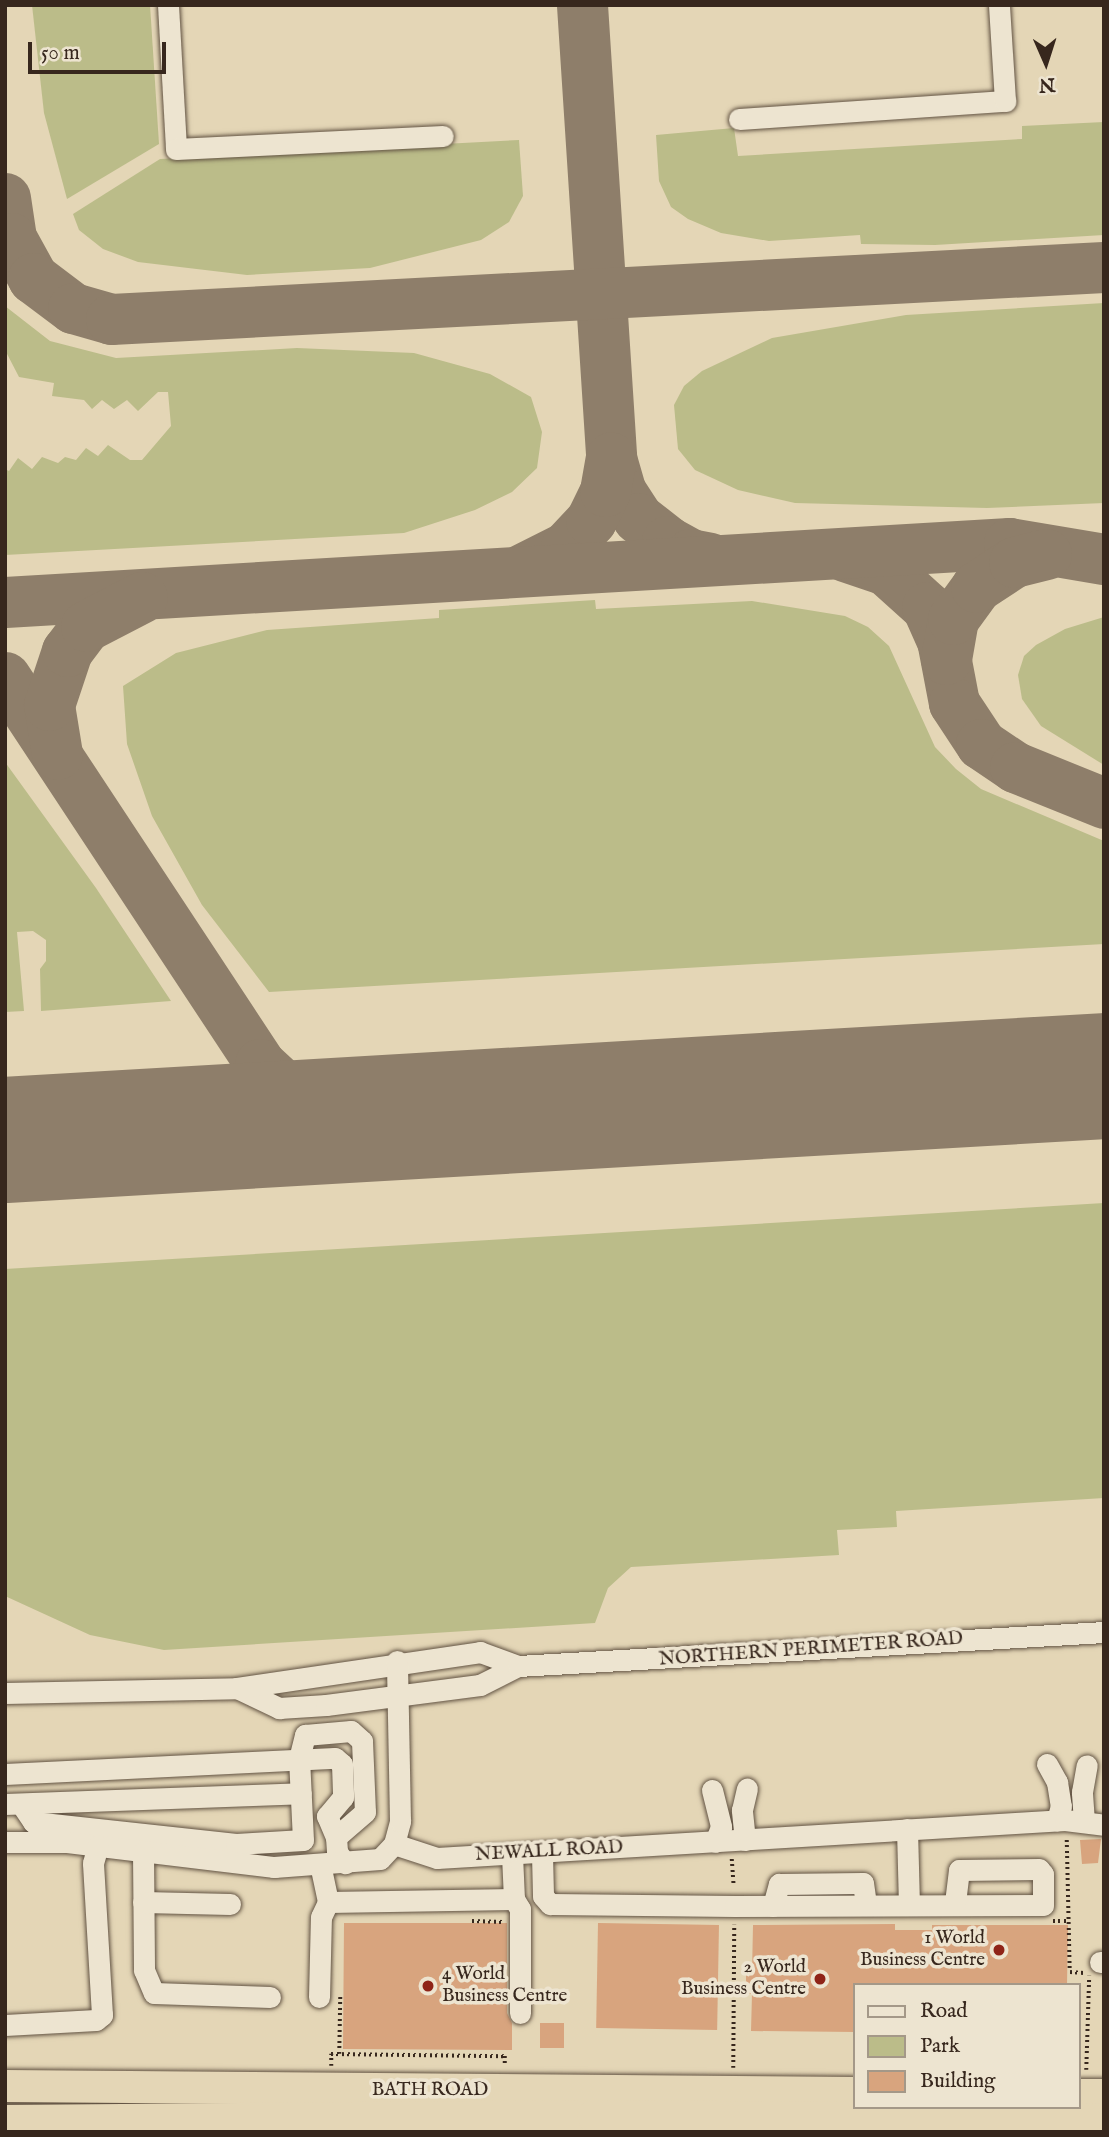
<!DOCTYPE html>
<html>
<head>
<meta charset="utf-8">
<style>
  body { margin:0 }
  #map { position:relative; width:1109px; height:2137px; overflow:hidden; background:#e4d6b6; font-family:"IM FELL English",serif }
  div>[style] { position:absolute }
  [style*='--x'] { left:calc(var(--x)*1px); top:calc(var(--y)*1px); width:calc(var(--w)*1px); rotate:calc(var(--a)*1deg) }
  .green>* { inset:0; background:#bbbc89 }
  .taxiway>* { height:51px; margin:-25.5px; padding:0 25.5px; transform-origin:25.5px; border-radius:25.5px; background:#8e7e6a }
  .runway>* { height:126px; margin:-63px; padding:0 63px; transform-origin:63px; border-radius:63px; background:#8e7e6a }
  .building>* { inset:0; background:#d8a47e; transform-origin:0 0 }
  .path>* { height:3.5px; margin-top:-1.75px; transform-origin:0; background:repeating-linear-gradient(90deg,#37271d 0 2px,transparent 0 5.5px) }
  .roads { filter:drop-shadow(0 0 2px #625343) drop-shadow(0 0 2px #625343) }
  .minor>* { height:21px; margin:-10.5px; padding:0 10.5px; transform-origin:10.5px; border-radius:10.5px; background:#ede4d0 }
  .highway>* { height:32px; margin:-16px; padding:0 16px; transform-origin:16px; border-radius:16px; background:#e4d6b6 }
  .dots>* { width:19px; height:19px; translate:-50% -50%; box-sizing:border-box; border:4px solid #ede4d0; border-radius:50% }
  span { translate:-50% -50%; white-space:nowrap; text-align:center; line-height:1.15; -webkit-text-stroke:7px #ede4d0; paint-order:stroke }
  .street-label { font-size:19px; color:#37271d }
  .poi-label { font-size:19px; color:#37271d }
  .right { translate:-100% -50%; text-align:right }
  .left { translate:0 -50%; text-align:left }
  .frame { position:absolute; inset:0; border:7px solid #37271d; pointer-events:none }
  .legend { position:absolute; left:853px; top:1983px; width:228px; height:126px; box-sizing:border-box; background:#ede4d0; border:2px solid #a49888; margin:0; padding:9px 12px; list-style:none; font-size:21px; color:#37271d }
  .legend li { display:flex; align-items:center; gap:14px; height:35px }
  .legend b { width:35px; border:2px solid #a49888 }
  .north { position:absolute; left:1011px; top:28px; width:70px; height:70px; -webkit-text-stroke:5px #ede4d0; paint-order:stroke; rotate:177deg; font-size:19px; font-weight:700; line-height:28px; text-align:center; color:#37271d }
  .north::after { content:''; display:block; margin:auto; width:24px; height:32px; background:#37271d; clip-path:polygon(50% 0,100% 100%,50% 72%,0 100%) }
  .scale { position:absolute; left:28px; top:42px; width:138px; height:32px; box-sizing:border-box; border:4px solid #37271d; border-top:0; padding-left:9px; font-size:21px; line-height:24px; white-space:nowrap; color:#37271d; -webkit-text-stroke:5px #ede4d0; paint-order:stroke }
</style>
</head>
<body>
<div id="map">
  <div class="green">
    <i style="clip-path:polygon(32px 5px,150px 5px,159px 144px,67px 199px,44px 113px)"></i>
    <i style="clip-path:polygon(1104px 122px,1104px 235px,935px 245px,861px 244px,860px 235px,769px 241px,721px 233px,688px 219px,671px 207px,659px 181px,656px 135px,734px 128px,738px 156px,1022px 139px,1022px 126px)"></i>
    <i style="clip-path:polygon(519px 140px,523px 196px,509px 222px,481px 240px,370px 268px,247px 275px,138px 262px,103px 249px,79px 230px,73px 214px,160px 159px)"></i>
    <i style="clip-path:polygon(1104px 303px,1104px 503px,987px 508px,795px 503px,738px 490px,695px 470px,678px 449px,674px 405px,684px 386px,702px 371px,772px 338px,906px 315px)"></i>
    <i style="clip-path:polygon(5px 306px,50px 341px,116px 358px,297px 348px,414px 353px,490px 374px,531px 397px,542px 432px,537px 468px,512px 492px,475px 510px,404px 533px,5px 555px,5px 469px,9px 471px,18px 458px,32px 469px,42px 457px,58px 463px,65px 457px,76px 460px,86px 448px,98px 456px,108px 445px,130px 460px,142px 460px,171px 426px,168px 392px,158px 392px,138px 411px,127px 400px,114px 409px,102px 400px,92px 409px,84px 400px,52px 396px,54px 383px,19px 377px,5px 350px)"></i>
    <i style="clip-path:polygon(595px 600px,596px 609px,752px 601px,845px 616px,868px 627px,889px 646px,935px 747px,956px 769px,981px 789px,1104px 841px,1104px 944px,269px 992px,202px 905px,152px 816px,127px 744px,123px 686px,176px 653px,267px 630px,439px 618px,439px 610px)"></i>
    <i style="clip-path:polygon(1104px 617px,1104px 765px,1041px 726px,1022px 699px,1018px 675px,1024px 656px,1036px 645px,1065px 629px)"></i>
    <i style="clip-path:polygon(5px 762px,96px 888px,171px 1001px,41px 1011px,40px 969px,46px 961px,46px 940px,33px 931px,17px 932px,24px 1011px,5px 1012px)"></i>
    <i style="clip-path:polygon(1104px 1203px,1104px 1498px,896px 1511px,897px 1527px,837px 1530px,839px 1555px,631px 1567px,608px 1588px,595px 1623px,164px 1650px,90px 1635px,5px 1596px,5px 1269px)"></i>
  </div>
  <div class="taxiway">
    <i style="--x:582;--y:5;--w:454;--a:86.3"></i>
    <i style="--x:611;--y:458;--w:35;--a:74"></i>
    <i style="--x:621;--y:492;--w:31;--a:57"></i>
    <i style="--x:638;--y:518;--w:37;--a:38"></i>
    <i style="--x:667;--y:541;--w:26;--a:29"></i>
    <i style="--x:690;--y:554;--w:20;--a:11"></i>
    <i style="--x:5;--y:198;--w:40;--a:81.5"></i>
    <i style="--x:11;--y:238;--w:46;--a:61.2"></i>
    <i style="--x:33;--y:278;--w:50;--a:36.9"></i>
    <i style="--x:73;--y:308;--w:40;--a:16"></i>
    <i style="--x:111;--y:319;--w:994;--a:-3"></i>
    <i style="--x:845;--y:556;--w:43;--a:18.9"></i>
    <i style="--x:886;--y:570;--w:55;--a:42.1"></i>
    <i style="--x:927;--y:607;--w:36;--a:66"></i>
    <i style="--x:942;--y:640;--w:64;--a:79.2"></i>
    <i style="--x:954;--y:703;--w:49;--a:56.6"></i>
    <i style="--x:981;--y:744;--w:41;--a:34.1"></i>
    <i style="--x:1015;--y:767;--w:96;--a:22"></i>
    <i style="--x:522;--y:569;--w:49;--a:-26.6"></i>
    <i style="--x:566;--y:547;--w:37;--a:-47"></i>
    <i style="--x:591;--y:520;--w:32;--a:-64"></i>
    <i style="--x:605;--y:491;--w:34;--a:-80"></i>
    <i style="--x:5;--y:602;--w:1006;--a:-3.36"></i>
    <i style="--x:1009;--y:543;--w:96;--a:9.6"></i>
    <i style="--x:946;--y:659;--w:41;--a:-80.1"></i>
    <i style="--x:953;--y:619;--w:39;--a:-54"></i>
    <i style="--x:976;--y:587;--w:45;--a:-33.3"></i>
    <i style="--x:1014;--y:562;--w:33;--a:-14"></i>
    <i style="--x:5;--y:677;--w:463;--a:56.6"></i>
    <i style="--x:260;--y:1064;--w:53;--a:42.7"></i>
    <i style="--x:299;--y:1100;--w:61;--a:18.1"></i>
    <i style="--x:57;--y:754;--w:50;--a:-99.3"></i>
    <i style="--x:49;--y:705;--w:57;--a:-71.6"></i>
    <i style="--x:67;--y:651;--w:31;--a:-53"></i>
    <i style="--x:86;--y:626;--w:63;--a:-27.4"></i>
  </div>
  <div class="runway">
    <i style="--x:5;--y:1140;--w:1101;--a:-3.33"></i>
  </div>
  <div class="building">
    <i style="clip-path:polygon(1101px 1839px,1098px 1863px,1082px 1864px,1080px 1840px)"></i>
    <i style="clip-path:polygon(344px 1923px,507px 1923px,507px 2013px,512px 2023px,512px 2050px,343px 2049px)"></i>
    <i style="left:598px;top:1923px;width:121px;height:105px;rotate:1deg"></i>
    <i style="clip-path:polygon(895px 1924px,895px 1930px,932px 1930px,932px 1925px,1068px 1925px,1067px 1985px,855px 1985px,855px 2032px,751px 2031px,752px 1994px,746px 1994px,746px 1973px,752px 1973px,753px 1925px)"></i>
    <i style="left:564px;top:2023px;width:25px;height:24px;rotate:90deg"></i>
  </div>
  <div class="path">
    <i style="--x:1067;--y:1840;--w:132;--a:88.7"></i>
    <i style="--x:1070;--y:1972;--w:14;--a:4"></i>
    <i style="--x:732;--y:1859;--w:27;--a:86"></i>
    <i style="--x:472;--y:1921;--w:31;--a:2"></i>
    <i style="--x:1053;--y:1921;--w:16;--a:0"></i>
    <i style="--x:339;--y:2054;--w:57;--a:-89"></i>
    <i style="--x:331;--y:2066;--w:12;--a:-90"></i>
    <i style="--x:331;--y:2054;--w:174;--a:0.7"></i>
    <i style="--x:505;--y:2056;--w:9;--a:90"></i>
    <i style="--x:733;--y:2068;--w:143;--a:-89.6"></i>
    <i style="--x:1086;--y:2070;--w:94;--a:-88.2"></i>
  </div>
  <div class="roads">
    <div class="minor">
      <i style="--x:168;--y:5;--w:144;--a:86.8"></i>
      <i style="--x:176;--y:149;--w:267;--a:-2.8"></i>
      <i style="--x:739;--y:119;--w:267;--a:-3.9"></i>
      <i style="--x:1005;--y:101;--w:96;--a:-93.6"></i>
      <i style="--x:237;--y:1688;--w:47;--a:25.5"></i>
      <i style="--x:279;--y:1708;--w:47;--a:-3.7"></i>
      <i style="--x:326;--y:1705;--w:155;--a:-7.4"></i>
      <i style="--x:480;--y:1685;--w:42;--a:-26.6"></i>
      <i style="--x:5;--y:1693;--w:232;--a:-1.2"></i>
      <i style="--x:237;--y:1688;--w:246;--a:-8.4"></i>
      <i style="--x:480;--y:1652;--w:40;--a:20.2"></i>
      <i style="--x:518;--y:1666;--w:587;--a:-3.32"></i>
      <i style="--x:1047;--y:1764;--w:21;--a:61"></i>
      <i style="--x:1057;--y:1782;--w:24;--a:81"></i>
      <i style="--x:1061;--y:1806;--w:15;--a:106"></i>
      <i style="--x:5;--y:1774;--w:330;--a:-2.8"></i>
      <i style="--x:335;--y:1758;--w:9;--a:41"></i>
      <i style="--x:342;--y:1764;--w:33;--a:88"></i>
      <i style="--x:343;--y:1797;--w:25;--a:130"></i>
      <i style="--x:327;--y:1816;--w:23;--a:67"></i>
      <i style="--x:712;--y:1790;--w:38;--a:76"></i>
      <i style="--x:721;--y:1827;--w:16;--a:112"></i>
      <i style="--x:5;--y:1804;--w:296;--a:-2.1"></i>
      <i style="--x:21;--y:1804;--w:22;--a:56"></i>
      <i style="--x:33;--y:1822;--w:204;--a:6.2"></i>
      <i style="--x:236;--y:1844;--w:67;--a:-3.4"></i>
      <i style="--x:303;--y:1840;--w:81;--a:-92.8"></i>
      <i style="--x:299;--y:1759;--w:25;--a:-76"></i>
      <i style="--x:305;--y:1735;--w:46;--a:-5"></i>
      <i style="--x:351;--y:1731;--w:15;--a:42"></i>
      <i style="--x:362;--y:1741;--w:71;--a:87.6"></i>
      <i style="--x:365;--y:1812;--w:38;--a:139"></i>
      <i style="--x:336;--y:1837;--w:15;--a:86"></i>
      <i style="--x:337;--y:1852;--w:14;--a:54"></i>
      <i style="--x:1084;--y:1822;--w:30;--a:-94"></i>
      <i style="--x:1082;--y:1792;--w:27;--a:-80"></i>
      <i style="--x:907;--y:1829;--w:76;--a:88.5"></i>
      <i style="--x:745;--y:1840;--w:30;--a:-96"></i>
      <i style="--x:742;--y:1810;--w:22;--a:-77"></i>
      <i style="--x:5;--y:1842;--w:62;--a:0"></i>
      <i style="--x:67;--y:1842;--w:209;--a:6.9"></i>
      <i style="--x:274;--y:1867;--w:106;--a:-4.3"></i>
      <i style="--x:380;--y:1859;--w:21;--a:-47"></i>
      <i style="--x:394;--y:1844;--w:45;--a:18"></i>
      <i style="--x:437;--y:1858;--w:629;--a:-3.46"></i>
      <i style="--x:1065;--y:1820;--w:39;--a:7"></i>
      <i style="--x:394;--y:1844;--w:24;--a:-75"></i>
      <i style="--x:400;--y:1821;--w:160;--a:-91.1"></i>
      <i style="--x:143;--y:1852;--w:118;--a:89.5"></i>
      <i style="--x:144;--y:1970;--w:25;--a:67"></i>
      <i style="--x:154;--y:1993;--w:116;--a:2"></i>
      <i style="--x:542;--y:1854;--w:42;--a:88.6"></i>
      <i style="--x:543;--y:1896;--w:11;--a:49"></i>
      <i style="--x:550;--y:1904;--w:185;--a:0.6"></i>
      <i style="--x:735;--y:1906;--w:308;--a:-0.2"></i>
      <i style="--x:1043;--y:1905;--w:31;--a:-90"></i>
      <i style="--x:1043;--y:1874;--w:6;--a:-129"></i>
      <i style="--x:1039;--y:1869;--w:80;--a:179.3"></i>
      <i style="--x:959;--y:1870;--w:35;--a:97"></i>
      <i style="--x:320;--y:1864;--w:39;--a:78"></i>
      <i style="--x:328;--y:1902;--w:186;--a:-0.9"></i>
      <i style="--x:514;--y:1899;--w:44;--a:-92.6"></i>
      <i style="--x:514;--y:1899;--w:12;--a:59"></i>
      <i style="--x:520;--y:1909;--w:104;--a:90"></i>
      <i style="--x:143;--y:1902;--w:87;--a:1.3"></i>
      <i style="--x:773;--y:1906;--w:23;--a:-75"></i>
      <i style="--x:779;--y:1884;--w:84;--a:-0.7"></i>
      <i style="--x:863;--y:1883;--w:21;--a:82"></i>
      <i style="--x:1100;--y:1962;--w:4;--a:0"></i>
      <i style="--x:319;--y:1997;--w:80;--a:-88.6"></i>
      <i style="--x:321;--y:1917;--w:17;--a:-65"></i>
      <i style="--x:5;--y:2025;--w:91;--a:-3.1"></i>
      <i style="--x:96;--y:2020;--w:8;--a:-40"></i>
      <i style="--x:102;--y:2015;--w:152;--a:-93.4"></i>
      <i style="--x:93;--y:1863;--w:18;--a:-74"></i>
    </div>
    <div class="highway">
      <i style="--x:5;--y:2086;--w:850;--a:0.47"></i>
      <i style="--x:1079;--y:2095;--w:25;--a:0"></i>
      <i style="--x:5;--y:2121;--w:588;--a:-0.49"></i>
      <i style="--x:593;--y:2116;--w:511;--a:0.45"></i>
    </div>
  </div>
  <div class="dots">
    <i style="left:999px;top:1950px;background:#8f2418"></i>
    <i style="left:820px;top:1979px;background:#8f2418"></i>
    <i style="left:428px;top:1986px;background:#8f2418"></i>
  </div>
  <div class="street-label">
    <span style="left:811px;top:1650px;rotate:-4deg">NORTHERN PERIMETER ROAD</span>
    <span style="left:549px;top:1852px;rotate:-3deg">NEWALL ROAD</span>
    <span style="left:430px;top:2091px">BATH ROAD</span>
  </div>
  <div class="poi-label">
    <span class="right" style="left:985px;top:1950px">1 World<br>Business Centre</span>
    <span class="right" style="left:806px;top:1979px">2 World<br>Business Centre</span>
    <span class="left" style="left:442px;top:1986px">4 World<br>Business Centre</span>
  </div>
  <div class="frame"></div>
  <ul class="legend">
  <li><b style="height:9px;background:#ede4d0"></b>Road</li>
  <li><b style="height:19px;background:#bbbc89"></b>Park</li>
  <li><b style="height:19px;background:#d8a47e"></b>Building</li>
  </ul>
  <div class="north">N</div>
  <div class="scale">50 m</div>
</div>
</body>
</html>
